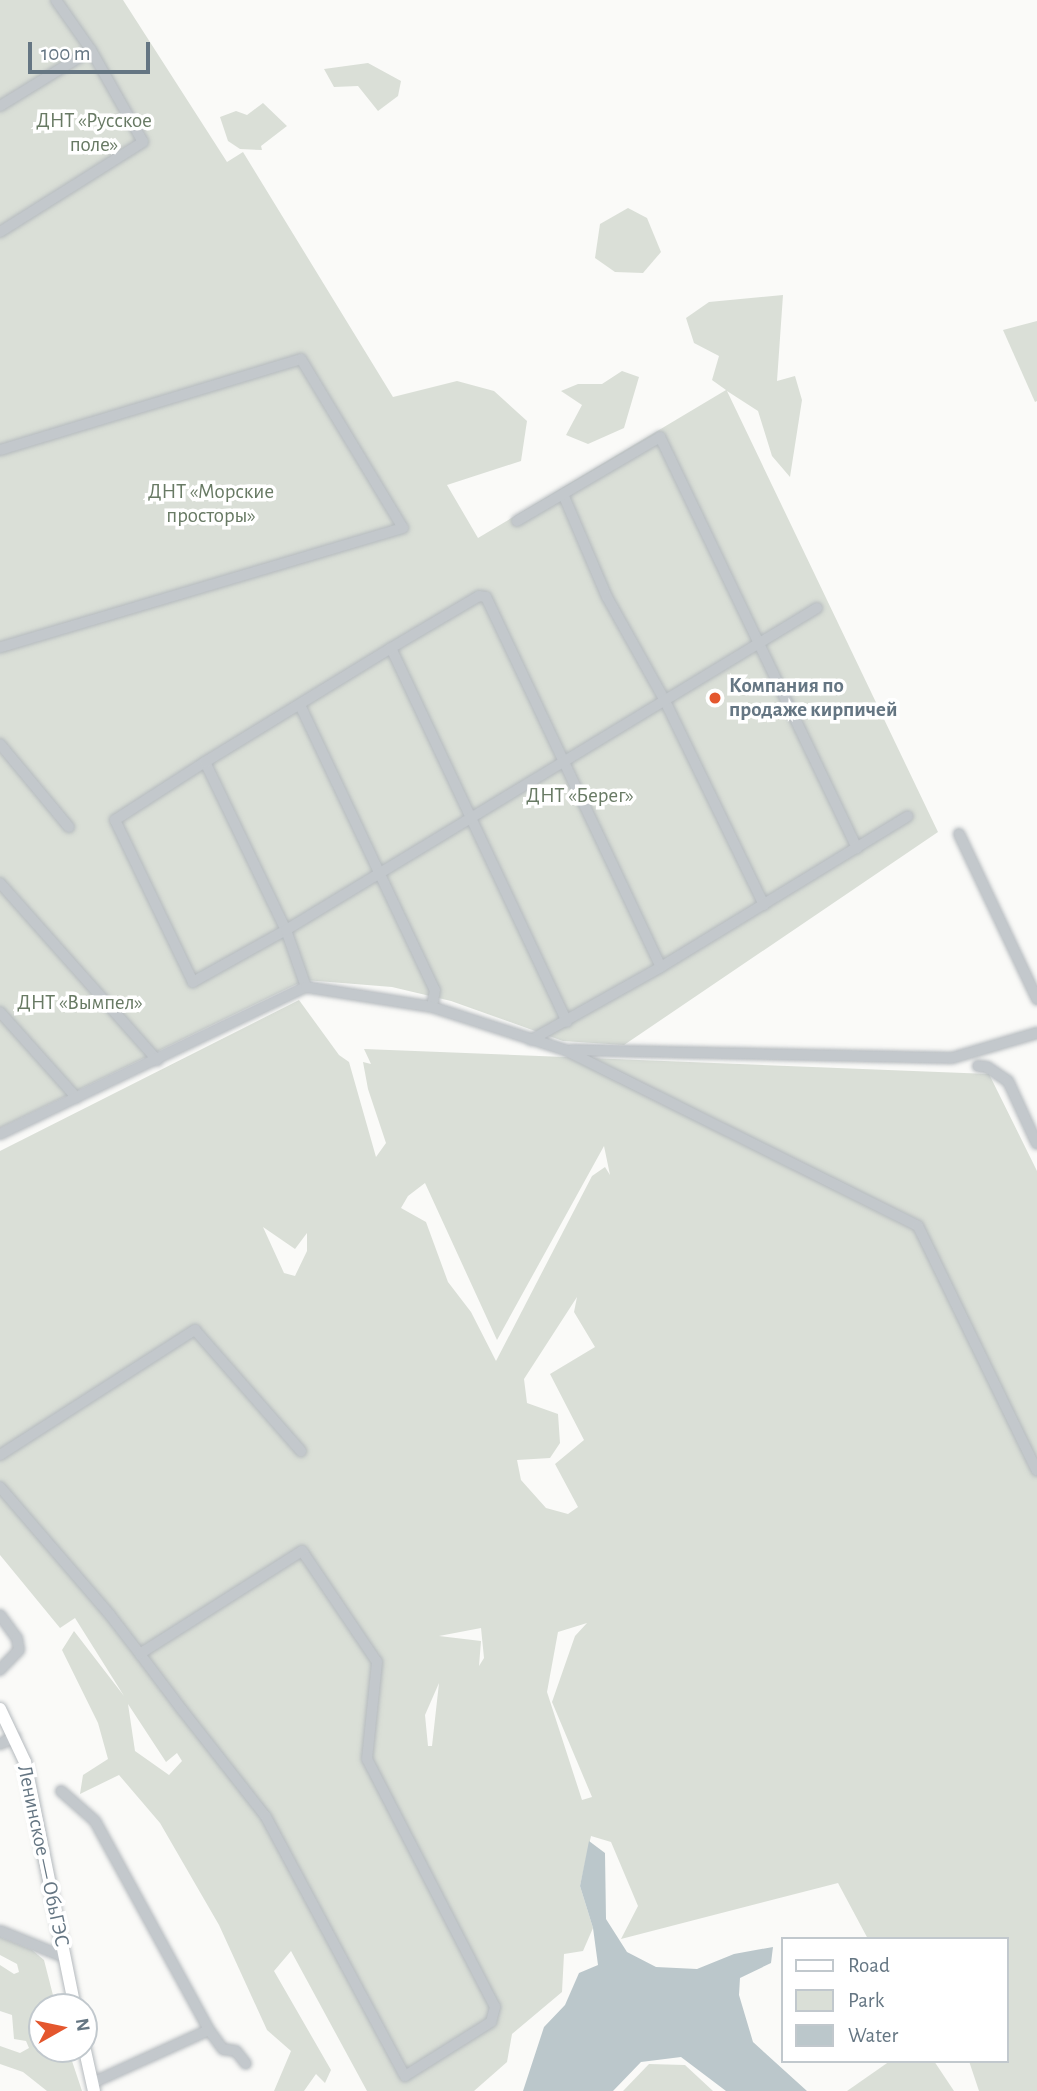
<!DOCTYPE html>
<html>
<head>
<meta charset="utf-8">
<style>
  body { margin:0 }
  #map { position:relative; width:1037px; height:2091px; overflow:hidden; background:#fafaf8; font-family:"Alegreya Sans",sans-serif }
  div>[style] { position:absolute }
  [style*='--x'] { left:calc(var(--x)*1px); top:calc(var(--y)*1px); width:calc(var(--w)*1px); rotate:calc(var(--a)*1deg) }
  .green>* { inset:0; background:#dadfd7 }
  .water>* { inset:0; background:#bbc7cb }
  .roads { filter:drop-shadow(0 0 2px #b5babe) drop-shadow(0 0 2px #b5babe) }
  .minor>* { height:10px; margin:-5px; padding:0 5px; transform-origin:5px; border-radius:5px; background:#c3c8cc }
  .major>* { height:12px; margin:-6px; padding:0 6px; transform-origin:6px; border-radius:6px; background:#fff }
  .dots>* { width:19px; height:19px; translate:-50% -50%; box-sizing:border-box; border:4px solid #fff; border-radius:50% }
  span { translate:-50% -50%; white-space:nowrap; text-align:center; line-height:1.15; -webkit-text-stroke:7px #fff; paint-order:stroke }
  .park-label { font-size:21px; color:#687a64 }
  .poi-label { font-size:21px; color:#657683; font-weight:700 }
  .left { translate:0 -50%; text-align:left }
  .street-label { font-size:21px; color:#657683 }
  .legend { position:absolute; left:781px; top:1937px; width:228px; height:126px; box-sizing:border-box; background:#fff; border:2px solid #c1c8cd; margin:0; padding:9px 12px; list-style:none; font-size:21px; color:#657683 }
  .legend li { display:flex; align-items:center; gap:14px; height:35px }
  .legend b { width:35px; border:2px solid #c1c8cd }
  .north { position:absolute; left:28px; top:1993px; width:70px; height:70px; box-sizing:border-box; background:#fff; border:2px solid #c1c8cd; border-radius:50%; rotate:81deg; font-size:19px; font-weight:700; line-height:28px; text-align:center; color:#657683 }
  .north::after { content:''; display:block; margin:auto; width:24px; height:32px; background:#e4572e; clip-path:polygon(50% 0,100% 100%,50% 72%,0 100%) }
  .scale { position:absolute; left:28px; top:42px; width:122px; height:32px; box-sizing:border-box; border:4px solid #657683; border-top:0; padding-left:9px; font-size:21px; line-height:24px; white-space:nowrap; color:#657683; -webkit-text-stroke:5px #fff; paint-order:stroke }
</style>
</head>
<body>
<div id="map">
  <div class="green">
    <i style="clip-path:polygon(0 0,123px 0,227px 162px,243px 152px,393px 397px,457px 381px,494px 391px,527px 421px,521px 461px,447px 485px,478px 538px,726px 390px,712px 380px,719px 356px,694px 343px,686px 318px,709px 302px,783px 295px,777px 381px,795px 376px,802px 400px,790px 477px,772px 456px,758px 411px,727px 391px,938px 832px,624px 1045px,563px 1041px,451px 1001px,392px 987px,305px 980px,0 1128px)"></i>
    <i style="clip-path:polygon(368px 63px,401px 81px,398px 96px,378px 111px,358px 86px,334px 87px,324px 69px)"></i>
    <i style="clip-path:polygon(263px 103px,287px 126px,261px 146px,262px 150px,240px 149px,228px 141px,220px 117px,236px 111px,247px 115px)"></i>
    <i style="clip-path:polygon(628px 208px,647px 218px,661px 252px,643px 273px,615px 272px,595px 258px,600px 224px)"></i>
    <i style="clip-path:polygon(1037px 321px,1037px 401px,1035px 402px,1003px 330px)"></i>
    <i style="clip-path:polygon(622px 371px,639px 377px,624px 428px,588px 444px,566px 435px,582px 405px,561px 391px,578px 384px,602px 384px)"></i>
    <i style="clip-path:polygon(evenodd,299px 1000px,339px 1055px,349px 1062px,376px 1157px,386px 1143px,368px 1089px,363px 1062px,371px 1064px,364px 1049px,989px 1074px,1037px 1171px,1037px 2091px,979px 2091px,969px 2061px,1007px 2061px,1007px 1939px,868px 1939px,838px 1883px,621px 1939px,638px 1906px,611px 1842px,591px 1836px,580px 1886px,593px 1928px,583px 1951px,564px 1954px,562px 1992px,512px 2034px,507px 2062px,474px 2091px,367px 2091px,291px 1951px,274px 1971px,331px 2070px,325px 2083px,316px 2074px,304px 2091px,274px 2091px,291px 2051px,267px 2030px,219px 1925px,160px 1823px,119px 1775px,80px 1794px,83px 1775px,108px 1759px,98px 1723px,62px 1650px,74px 1631px,124px 1696px,75px 1618px,60px 1628px,0 1555px,0 1151px,299px 1000px,604px 1146px,610px 1175px,605px 1167px,592px 1176px,496px 1361px,471px 1312px,448px 1282px,426px 1222px,401px 1208px,408px 1196px,425px 1183px,497px 1340px,604px 1146px,299px 1000px,263px 1227px,295px 1249px,307px 1233px,307px 1251px,295px 1276px,284px 1273px,263px 1227px,299px 1000px,577px 1297px,574px 1312px,595px 1347px,550px 1374px,584px 1440px,555px 1464px,578px 1507px,568px 1514px,546px 1508px,521px 1480px,517px 1460px,550px 1458px,560px 1443px,558px 1414px,527px 1403px,524px 1379px,577px 1297px,299px 1000px,587px 1623px,575px 1636px,552px 1702px,592px 1797px,582px 1800px,547px 1692px,558px 1632px,587px 1623px,299px 1000px,481px 1628px,484px 1658px,479px 1666px,481px 1641px,439px 1636px,481px 1628px,299px 1000px,439px 1683px,432px 1746px,428px 1746px,425px 1715px,439px 1683px,299px 1000px,128px 1704px,166px 1762px,177px 1753px,182px 1761px,169px 1775px,135px 1751px,128px 1704px)"></i>
    <i style="clip-path:polygon(0 1937px,32px 1950px,44px 1960px,56px 2007px,42px 2007px,42px 2049px,68px 2049px,82px 2091px,47px 2091px,23px 2072px,0 2064px,0 2046px,20px 2053px,29px 2048px,26px 2041px,14px 2039px,12px 2015px,0 2011px,0 1965px,14px 1974px,19px 1972px,17px 1964px,0 1955px)"></i>
    <i style="clip-path:polygon(890px 2061px,934px 2061px,954px 2091px,847px 2091px)"></i>
    <i style="clip-path:polygon(649px 2064px,685px 2065px,713px 2091px,623px 2091px)"></i>
  </div>
  <div class="water">
    <i style="clip-path:polygon(589px 1841px,605px 1853px,606px 1919px,627px 1952px,656px 1967px,697px 1969px,734px 1954px,773px 1947px,771px 1963px,740px 1978px,739px 1995px,753px 2042px,807px 2091px,726px 2091px,681px 2057px,641px 2062px,613px 2091px,523px 2091px,544px 2027px,565px 2005px,579px 1973px,598px 1965px,593px 1928px,580px 1886px)"></i>
  </div>
  <div class="roads">
    <div class="minor">
      <i style="--x:0;--y:106;--w:107;--a:-31.6"></i>
      <i style="--x:0;--y:232;--w:169;--a:-32.2"></i>
      <i style="--x:143;--y:142;--w:106;--a:-119.5"></i>
      <i style="--x:91;--y:50;--w:61;--a:-125"></i>
      <i style="--x:0;--y:450;--w:314;--a:-16.8"></i>
      <i style="--x:301;--y:359;--w:197;--a:58.9"></i>
      <i style="--x:403;--y:528;--w:420;--a:163.5"></i>
      <i style="--x:563;--y:494;--w:112;--a:66.9"></i>
      <i style="--x:607;--y:597;--w:117;--a:60.8"></i>
      <i style="--x:664;--y:699;--w:229;--a:64.1"></i>
      <i style="--x:517;--y:521;--w:166;--a:-30.4"></i>
      <i style="--x:660;--y:437;--w:456;--a:64.4"></i>
      <i style="--x:391;--y:648;--w:413;--a:64.8"></i>
      <i style="--x:300;--y:705;--w:315;--a:64.7"></i>
      <i style="--x:435;--y:990;--w:17;--a:100"></i>
      <i style="--x:0;--y:744;--w:108;--a:50.3"></i>
      <i style="--x:205;--y:762;--w:187;--a:64.3"></i>
      <i style="--x:286;--y:930;--w:107;--a:150.8"></i>
      <i style="--x:193;--y:982;--w:180;--a:-115.7"></i>
      <i style="--x:115;--y:820;--w:107;--a:-32.8"></i>
      <i style="--x:205;--y:762;--w:218;--a:-31.5"></i>
      <i style="--x:391;--y:648;--w:102;--a:-30.6"></i>
      <i style="--x:479;--y:596;--w:7;--a:8"></i>
      <i style="--x:486;--y:597;--w:409;--a:64.7"></i>
      <i style="--x:959;--y:834;--w:183;--a:64.7"></i>
      <i style="--x:0;--y:883;--w:237;--a:48.4"></i>
      <i style="--x:306;--y:987;--w:60;--a:-109.3"></i>
      <i style="--x:286;--y:930;--w:621;--a:-31.23"></i>
      <i style="--x:0;--y:1012;--w:115;--a:48.2"></i>
      <i style="--x:531;--y:1040;--w:149;--a:-29.3"></i>
      <i style="--x:661;--y:967;--w:289;--a:-31.4"></i>
      <i style="--x:572;--y:1050;--w:380;--a:1.2"></i>
      <i style="--x:952;--y:1058;--w:89;--a:-16.4"></i>
      <i style="--x:978;--y:1066;--w:9;--a:6"></i>
      <i style="--x:987;--y:1067;--w:25;--a:34"></i>
      <i style="--x:1008;--y:1081;--w:69;--a:65.3"></i>
      <i style="--x:0;--y:1134;--w:339;--a:-25.7"></i>
      <i style="--x:306;--y:987;--w:128;--a:9"></i>
      <i style="--x:432;--y:1007;--w:140;--a:17.9"></i>
      <i style="--x:565;--y:1050;--w:394;--a:26.5"></i>
      <i style="--x:918;--y:1226;--w:272;--a:64.1"></i>
      <i style="--x:0;--y:1455;--w:232;--a:-32.7"></i>
      <i style="--x:195;--y:1330;--w:161;--a:48.8"></i>
      <i style="--x:0;--y:1487;--w:169;--a:49.3"></i>
      <i style="--x:110;--y:1615;--w:49;--a:52.4"></i>
      <i style="--x:140;--y:1654;--w:71;--a:53"></i>
      <i style="--x:183;--y:1711;--w:135;--a:51.9"></i>
      <i style="--x:266;--y:1817;--w:294;--a:61.8"></i>
      <i style="--x:405;--y:2076;--w:102;--a:-32.1"></i>
      <i style="--x:491;--y:2022;--w:16;--a:-75"></i>
      <i style="--x:495;--y:2007;--w:279;--a:-117.3"></i>
      <i style="--x:367;--y:1759;--w:98;--a:-84.1"></i>
      <i style="--x:377;--y:1662;--w:134;--a:-124"></i>
      <i style="--x:302;--y:1551;--w:192;--a:147.6"></i>
      <i style="--x:0;--y:1615;--w:29;--a:54"></i>
      <i style="--x:17;--y:1638;--w:12;--a:81"></i>
      <i style="--x:19;--y:1650;--w:28;--a:134"></i>
      <i style="--x:0;--y:1744;--w:17;--a:-25"></i>
      <i style="--x:61;--y:1791;--w:45;--a:41.4"></i>
      <i style="--x:95;--y:1821;--w:238;--a:61.4"></i>
      <i style="--x:209;--y:2030;--w:24;--a:54"></i>
      <i style="--x:223;--y:2049;--w:13;--a:9"></i>
      <i style="--x:236;--y:2051;--w:16;--a:52"></i>
      <i style="--x:0;--y:1931;--w:69;--a:22.1"></i>
      <i style="--x:92;--y:2083;--w:128;--a:-24.4"></i>
    </div>
    <div class="major">
      <i style="--x:0;--y:1709;--w:59;--a:64.7"></i>
      <i style="--x:25;--y:1762;--w:250;--a:78.5"></i>
      <i style="--x:84;--y:2046;--w:46;--a:77.5"></i>
    </div>
  </div>
  <div class="dots">
    <i style="left:715px;top:698px;background:#e4572e"></i>
  </div>
  <div class="park-label">
    <span style="left:94px;top:133px">ДНТ «Русское<br>поле»</span>
    <span style="left:211px;top:504px">ДНТ «Морские<br>просторы»</span>
    <span style="left:580px;top:796px">ДНТ «Берег»</span>
    <span style="left:80px;top:1003px">ДНТ «Вымпел»</span>
  </div>
  <div class="poi-label">
    <span class="left" style="left:729px;top:698px">Компания по<br>продаже кирпичей</span>
  </div>
  <div class="street-label">
    <span style="left:43px;top:1856px;rotate:78deg">Ленинское — ОбьГЭС</span>
  </div>
  <ul class="legend">
  <li><b style="height:9px;background:#fff"></b>Road</li>
  <li><b style="height:19px;background:#dadfd7"></b>Park</li>
  <li><b style="height:19px;background:#bbc7cb"></b>Water</li>
  </ul>
  <div class="north">N</div>
  <div class="scale">100 m</div>
</div>
</body>
</html>
